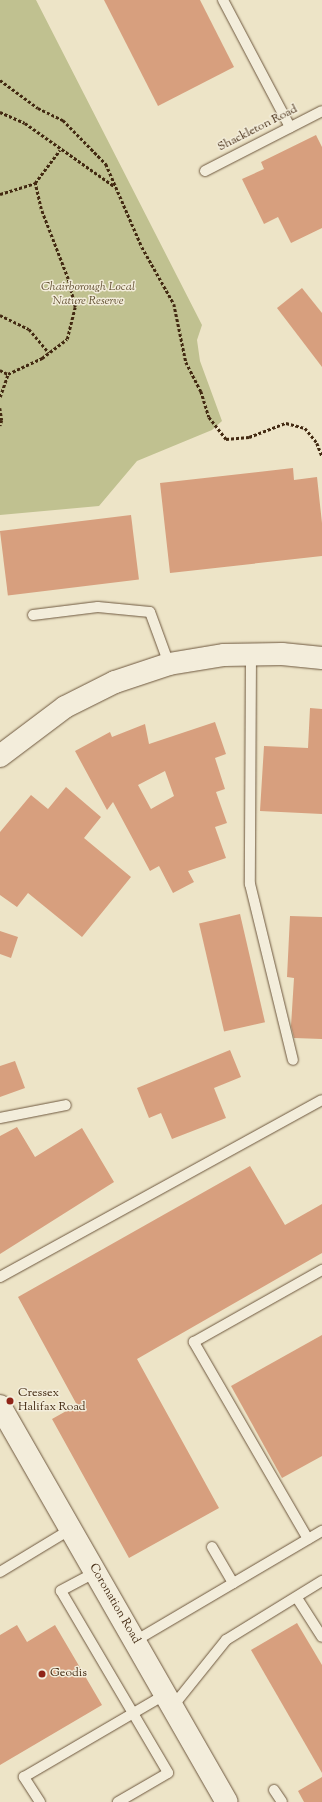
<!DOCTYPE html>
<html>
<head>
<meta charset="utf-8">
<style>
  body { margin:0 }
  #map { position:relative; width:322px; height:1802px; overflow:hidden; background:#ede4c7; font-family:"Sorts Mill Goudy",serif }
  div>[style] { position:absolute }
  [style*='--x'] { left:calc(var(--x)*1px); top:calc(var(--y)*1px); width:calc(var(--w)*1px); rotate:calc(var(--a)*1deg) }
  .green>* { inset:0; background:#c0c190 }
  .building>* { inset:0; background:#d79f7e; transform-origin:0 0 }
  .path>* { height:2.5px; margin-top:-1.25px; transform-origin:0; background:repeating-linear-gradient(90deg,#432a12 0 3px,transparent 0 5px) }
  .roads { filter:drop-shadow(0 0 1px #6e583f) drop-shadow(0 0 1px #6e583f) }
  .service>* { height:10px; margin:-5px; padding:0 5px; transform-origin:5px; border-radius:5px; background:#f3eddb }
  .tertiary>* { height:22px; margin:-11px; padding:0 11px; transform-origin:11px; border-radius:11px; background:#f3eddb }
  .dots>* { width:11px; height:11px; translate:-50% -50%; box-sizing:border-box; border:2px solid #f3eddb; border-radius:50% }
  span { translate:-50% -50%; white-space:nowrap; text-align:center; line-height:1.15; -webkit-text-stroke:3px #f3eddb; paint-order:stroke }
  .street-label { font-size:12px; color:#432a12 }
  .park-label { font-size:12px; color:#625032; font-style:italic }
  .poi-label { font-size:12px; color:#432a12 }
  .left { translate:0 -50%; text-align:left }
</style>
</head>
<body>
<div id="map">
  <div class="green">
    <i style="clip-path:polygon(0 0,36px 0,202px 325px,197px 340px,200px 361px,222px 421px,212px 430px,137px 461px,99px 506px,0 515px)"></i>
  </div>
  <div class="building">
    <i style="clip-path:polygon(104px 0,200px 0,234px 67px,158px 106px)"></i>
    <i style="clip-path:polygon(316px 135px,322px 147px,322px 228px,291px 243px,278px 217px,264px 224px,242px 179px,264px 169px,261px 162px)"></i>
    <i style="clip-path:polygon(302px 288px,322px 313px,322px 367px,277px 308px)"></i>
    <i style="clip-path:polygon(293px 468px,294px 480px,317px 477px,322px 523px,322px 556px,170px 573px,160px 483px)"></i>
    <i style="left:131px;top:515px;width:65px;height:132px;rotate:83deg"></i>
    <i style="clip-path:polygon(310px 708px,322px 709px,322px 814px,260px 811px,264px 746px,308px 748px)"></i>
    <i style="clip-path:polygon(evenodd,215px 722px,226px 754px,215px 758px,225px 789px,216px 792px,227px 823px,215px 827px,226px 858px,188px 871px,194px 882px,173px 893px,159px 866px,150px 871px,113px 802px,107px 810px,75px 751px,110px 732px,112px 737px,145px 724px,149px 744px,215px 722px,165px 771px,174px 796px,151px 809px,138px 785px,165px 771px)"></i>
    <i style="clip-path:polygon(66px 787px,101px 817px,84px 838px,131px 877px,82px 937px,28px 893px,17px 907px,0 895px,0 832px,31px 795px,48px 809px)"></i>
    <i style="left:240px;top:914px;width:111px;height:42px;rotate:77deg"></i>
    <i style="clip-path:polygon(290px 916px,322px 917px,322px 1039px,294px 1038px,291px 1026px,294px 978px,287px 977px)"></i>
    <i style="clip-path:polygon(0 931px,18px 937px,11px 958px,0 954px)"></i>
    <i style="clip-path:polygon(230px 1050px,241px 1077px,214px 1088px,226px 1118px,172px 1139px,161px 1113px,149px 1118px,137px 1088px)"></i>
    <i style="clip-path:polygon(15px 1061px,25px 1088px,0 1097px,0 1066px)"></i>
    <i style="clip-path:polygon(17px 1127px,35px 1157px,82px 1128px,114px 1182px,0 1254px,0 1136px)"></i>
    <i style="clip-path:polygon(250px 1166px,285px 1225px,322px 1204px,322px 1253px,137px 1359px,219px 1508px,129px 1558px,52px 1419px,77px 1405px,18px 1297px)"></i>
    <i style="clip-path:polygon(322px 1335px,322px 1456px,282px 1478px,231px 1386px)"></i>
    <i style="clip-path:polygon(297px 1623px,322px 1665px,322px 1773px,251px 1650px)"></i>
    <i style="clip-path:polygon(17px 1625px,27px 1642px,55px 1625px,102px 1705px,0 1765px,0 1635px)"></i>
    <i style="clip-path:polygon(322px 1777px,322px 1802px,304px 1802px,298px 1791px)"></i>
  </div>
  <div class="path">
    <i style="--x:0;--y:80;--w:47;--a:36.4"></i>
    <i style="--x:38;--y:108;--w:28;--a:26"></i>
    <i style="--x:63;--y:120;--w:62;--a:45.7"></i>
    <i style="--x:106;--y:164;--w:90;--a:66.6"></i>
    <i style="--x:142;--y:247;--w:65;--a:60.7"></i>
    <i style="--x:174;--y:304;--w:59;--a:78.3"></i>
    <i style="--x:186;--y:362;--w:33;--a:63"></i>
    <i style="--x:201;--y:391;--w:27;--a:73"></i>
    <i style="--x:209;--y:417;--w:28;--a:52"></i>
    <i style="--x:226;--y:439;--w:23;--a:-5"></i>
    <i style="--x:249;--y:437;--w:40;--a:-21"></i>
    <i style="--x:286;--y:423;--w:20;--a:15"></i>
    <i style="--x:305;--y:428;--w:19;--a:51"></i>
    <i style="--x:317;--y:443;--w:14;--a:69"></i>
    <i style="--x:0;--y:112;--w:27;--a:24"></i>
    <i style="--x:25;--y:123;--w:109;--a:35.3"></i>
    <i style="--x:0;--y:194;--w:37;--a:-17"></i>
    <i style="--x:0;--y:315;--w:32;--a:26"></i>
    <i style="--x:29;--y:329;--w:31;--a:50"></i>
    <i style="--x:0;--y:370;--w:9;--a:27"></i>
    <i style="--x:0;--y:397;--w:24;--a:-71"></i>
    <i style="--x:8;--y:374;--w:38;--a:-25"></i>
    <i style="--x:42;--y:358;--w:31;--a:-37"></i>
    <i style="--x:67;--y:339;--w:33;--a:-76"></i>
    <i style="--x:75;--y:307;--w:29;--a:-104"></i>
    <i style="--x:68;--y:279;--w:75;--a:-111.1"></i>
    <i style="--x:41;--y:209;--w:27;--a:-103"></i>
    <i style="--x:35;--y:183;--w:41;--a:-52.9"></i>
    <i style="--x:0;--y:408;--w:12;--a:81"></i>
    <i style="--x:2;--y:420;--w:6;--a:108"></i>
  </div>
  <div class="roads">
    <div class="service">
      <i style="--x:223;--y:0;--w:144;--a:62.2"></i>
      <i style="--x:205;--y:171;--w:131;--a:-27.1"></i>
      <i style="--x:33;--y:615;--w:65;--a:-7"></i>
      <i style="--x:98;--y:607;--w:52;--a:5.5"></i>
      <i style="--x:150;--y:612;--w:55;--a:69.9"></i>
      <i style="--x:251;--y:655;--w:229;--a:90.3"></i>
      <i style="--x:250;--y:884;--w:181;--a:76.3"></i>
      <i style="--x:0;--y:1118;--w:67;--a:-11.1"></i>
      <i style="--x:0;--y:1277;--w:367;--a:-28.8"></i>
      <i style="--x:308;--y:1539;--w:228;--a:-120.1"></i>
      <i style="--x:194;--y:1342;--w:147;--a:-29.4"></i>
      <i style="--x:212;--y:1547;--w:42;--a:59.7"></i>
      <i style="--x:0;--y:1572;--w:83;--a:-31.2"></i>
      <i style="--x:96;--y:1572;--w:40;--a:152"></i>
      <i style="--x:61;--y:1591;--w:211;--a:59.5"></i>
      <i style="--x:168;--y:1773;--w:58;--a:149.9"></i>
      <i style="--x:297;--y:1598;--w:46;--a:57.3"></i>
      <i style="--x:135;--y:1641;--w:217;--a:-30.5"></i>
      <i style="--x:173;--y:1706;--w:85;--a:-51.2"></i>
      <i style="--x:226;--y:1640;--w:113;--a:-31.6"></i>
      <i style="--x:274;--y:1790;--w:14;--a:56"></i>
      <i style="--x:40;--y:1802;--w:30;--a:-123"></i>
      <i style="--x:24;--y:1777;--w:164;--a:-30.3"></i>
    </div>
    <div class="tertiary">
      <i style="--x:0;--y:756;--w:81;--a:-37"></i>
      <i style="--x:65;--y:707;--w:56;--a:-26.6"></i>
      <i style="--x:115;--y:682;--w:57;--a:-18.4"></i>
      <i style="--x:169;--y:664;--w:56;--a:-9.3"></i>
      <i style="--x:224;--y:655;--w:58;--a:-1"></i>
      <i style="--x:282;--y:654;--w:40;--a:5.7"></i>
      <i style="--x:0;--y:1406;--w:456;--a:60.2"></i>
    </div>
  </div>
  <div class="dots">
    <i style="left:10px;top:1401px;background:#8f2418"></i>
    <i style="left:42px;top:1674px;background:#8f2418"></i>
  </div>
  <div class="street-label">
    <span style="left:258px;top:129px;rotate:-27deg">Shackleton Road</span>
    <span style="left:114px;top:1604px;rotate:60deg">Coronation Road</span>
  </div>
  <div class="park-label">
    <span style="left:88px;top:295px">Chairborough Local<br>Nature Reserve</span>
  </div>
  <div class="poi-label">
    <span class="left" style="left:18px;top:1401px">Cressex<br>Halifax Road</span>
    <span class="left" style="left:50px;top:1674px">Geodis</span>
  </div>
</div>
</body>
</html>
